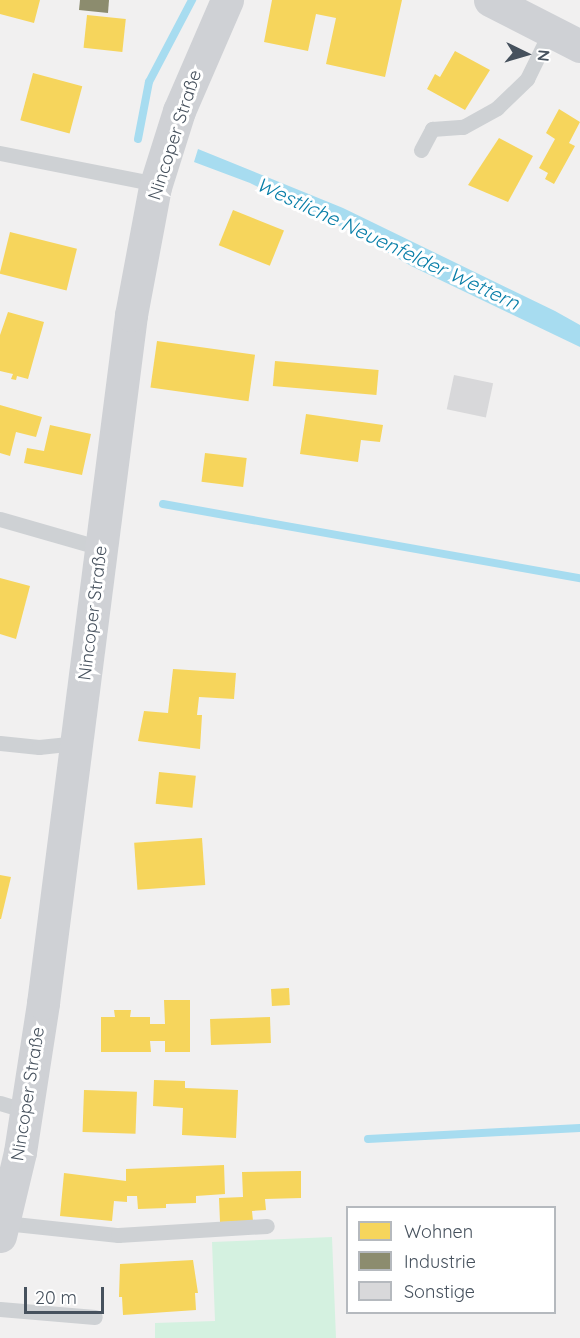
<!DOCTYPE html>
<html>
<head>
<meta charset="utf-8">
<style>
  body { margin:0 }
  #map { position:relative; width:580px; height:1338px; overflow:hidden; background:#f1f0f0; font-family:Quicksand,sans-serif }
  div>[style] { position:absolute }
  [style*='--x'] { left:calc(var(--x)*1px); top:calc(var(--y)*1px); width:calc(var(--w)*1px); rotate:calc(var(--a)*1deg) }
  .green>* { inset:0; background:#d4f1e0 }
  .water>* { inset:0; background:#a7dcf0 }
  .homes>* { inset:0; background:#f6d55c; transform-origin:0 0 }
  .industry>* { inset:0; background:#8c8c6e }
  .stream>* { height:8px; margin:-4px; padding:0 4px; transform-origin:4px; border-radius:4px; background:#a7dcf0 }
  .building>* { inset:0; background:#d8d8da; transform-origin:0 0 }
  .lane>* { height:15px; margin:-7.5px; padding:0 7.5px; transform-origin:7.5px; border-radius:7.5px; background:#ced1d4 }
  .secondary>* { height:33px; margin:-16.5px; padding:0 16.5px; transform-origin:16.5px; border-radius:16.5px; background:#cfd1d5 }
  span { translate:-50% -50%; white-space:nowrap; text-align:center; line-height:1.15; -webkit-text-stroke:6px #fff; paint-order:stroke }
  .street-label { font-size:18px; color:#46515d }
  .water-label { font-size:20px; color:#077ea8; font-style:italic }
  .legend { position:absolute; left:346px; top:1206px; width:210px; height:108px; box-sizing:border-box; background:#fff; border:2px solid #b5b9be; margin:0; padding:8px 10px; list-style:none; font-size:18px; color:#46515d }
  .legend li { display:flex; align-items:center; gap:12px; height:30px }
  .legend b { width:30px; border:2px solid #b5b9be }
  .north { position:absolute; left:496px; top:24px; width:60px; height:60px; -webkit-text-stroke:4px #fff; paint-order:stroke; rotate:95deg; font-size:16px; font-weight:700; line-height:24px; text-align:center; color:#46515d }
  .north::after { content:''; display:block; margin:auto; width:21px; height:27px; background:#46515d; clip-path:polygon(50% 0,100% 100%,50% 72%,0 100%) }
  .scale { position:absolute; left:24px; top:1287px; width:80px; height:27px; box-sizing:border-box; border:3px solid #46515d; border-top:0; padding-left:8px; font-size:18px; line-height:21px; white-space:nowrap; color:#46515d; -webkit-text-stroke:4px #fff; paint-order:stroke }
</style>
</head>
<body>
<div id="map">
  <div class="green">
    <i style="clip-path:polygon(332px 1237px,336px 1338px,155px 1338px,155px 1323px,215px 1321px,212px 1242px)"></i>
  </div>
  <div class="water">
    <i style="clip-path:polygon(198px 149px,343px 208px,555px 311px,580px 325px,580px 347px,411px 266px,358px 235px,250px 183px,194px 162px)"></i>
  </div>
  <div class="homes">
    <i style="clip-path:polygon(0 0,40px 0,34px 23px,0 14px)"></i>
    <i style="clip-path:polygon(272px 0,402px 0,385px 77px,326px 64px,336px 18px,316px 14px,308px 51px,264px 42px)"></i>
    <i style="left:87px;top:15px;width:39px;height:33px;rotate:6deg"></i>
    <i style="clip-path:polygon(455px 51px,490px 70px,465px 110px,427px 89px,435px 74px,440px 77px)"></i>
    <i style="left:33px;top:73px;width:51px;height:49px;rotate:15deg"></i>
    <i style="clip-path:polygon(559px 109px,580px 122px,569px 143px,575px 146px,554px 184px,545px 179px,548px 173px,539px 168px,555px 139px,546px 133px)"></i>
    <i style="clip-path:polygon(499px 138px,533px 156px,508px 202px,468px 185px)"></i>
    <i style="left:233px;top:210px;width:55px;height:38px;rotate:22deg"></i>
    <i style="left:10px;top:232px;width:69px;height:43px;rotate:14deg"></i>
    <i style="clip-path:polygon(8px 312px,44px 322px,28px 379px,17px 376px,16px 380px,11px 379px,13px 374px,0 371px,0 335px)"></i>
    <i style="left:157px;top:341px;width:99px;height:47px;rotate:8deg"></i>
    <i style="left:275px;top:361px;width:104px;height:25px;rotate:5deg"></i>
    <i style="clip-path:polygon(0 405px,42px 417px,36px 437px,16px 432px,10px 456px,0 453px)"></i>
    <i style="clip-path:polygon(306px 414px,383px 425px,380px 442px,361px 440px,358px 462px,300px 454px)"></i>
    <i style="clip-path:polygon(50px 425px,91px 434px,82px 475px,24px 463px,27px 448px,44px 451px)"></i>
    <i style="left:205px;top:453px;width:42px;height:29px;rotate:7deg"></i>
    <i style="clip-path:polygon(0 578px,30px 586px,16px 639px,0 634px)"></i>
    <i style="clip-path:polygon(173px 669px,236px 673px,234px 699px,199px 697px,197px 715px,202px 715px,200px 749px,138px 741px,144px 711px,168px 713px)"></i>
    <i style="left:159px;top:772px;width:37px;height:32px;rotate:6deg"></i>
    <i style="left:202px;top:838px;width:47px;height:68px;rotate:86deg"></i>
    <i style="clip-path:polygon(0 875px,11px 877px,1px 919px,0 919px)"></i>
    <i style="left:289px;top:988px;width:17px;height:18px;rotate:87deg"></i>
    <i style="clip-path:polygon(164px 1000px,190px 1000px,190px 1052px,165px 1052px,165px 1041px,150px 1041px,151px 1052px,101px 1052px,101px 1017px,115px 1017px,114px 1010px,131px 1010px,130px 1017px,150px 1017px,150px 1024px,165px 1024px)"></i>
    <i style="left:270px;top:1017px;width:26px;height:60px;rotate:88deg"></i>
    <i style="clip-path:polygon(154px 1080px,185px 1081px,185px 1088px,238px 1090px,236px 1138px,182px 1135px,183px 1108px,153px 1106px)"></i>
    <i style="left:84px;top:1090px;width:53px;height:42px;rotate:2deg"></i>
    <i style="clip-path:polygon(224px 1165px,225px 1194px,196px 1196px,196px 1203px,166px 1204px,166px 1208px,138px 1209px,137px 1196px,127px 1196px,127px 1202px,114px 1201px,112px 1221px,60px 1216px,64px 1173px,126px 1181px,126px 1169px)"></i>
    <i style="clip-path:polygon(301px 1171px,301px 1198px,265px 1199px,266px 1210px,252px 1211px,253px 1221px,220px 1222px,219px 1198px,243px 1197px,242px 1172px)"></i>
    <i style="clip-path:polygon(193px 1260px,198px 1293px,195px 1293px,196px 1310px,123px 1315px,122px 1297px,119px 1297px,120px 1264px)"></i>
  </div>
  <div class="industry">
    <i style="clip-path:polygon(80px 0,109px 0,108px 13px,79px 10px)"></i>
  </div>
  <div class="stream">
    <i style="--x:138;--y:139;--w:58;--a:-79.1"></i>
    <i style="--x:149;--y:82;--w:93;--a:-62.3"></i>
    <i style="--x:163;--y:504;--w:424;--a:10.1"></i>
    <i style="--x:368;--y:1139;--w:212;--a:-3"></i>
  </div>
  <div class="building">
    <i style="left:454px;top:375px;width:40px;height:35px;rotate:12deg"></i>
  </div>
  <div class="lane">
    <i style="--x:421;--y:150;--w:24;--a:-62"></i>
    <i style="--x:432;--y:129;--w:31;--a:-4"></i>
    <i style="--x:463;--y:127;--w:39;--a:-29"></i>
    <i style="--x:497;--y:108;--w:42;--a:-44"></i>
    <i style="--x:527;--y:79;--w:52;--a:-63.9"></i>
    <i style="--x:0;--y:153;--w:159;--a:11.2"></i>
    <i style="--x:0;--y:519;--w:105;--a:16"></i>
    <i style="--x:0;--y:743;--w:39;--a:6"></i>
    <i style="--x:39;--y:747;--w:37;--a:-6"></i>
    <i style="--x:0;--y:1103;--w:28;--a:17"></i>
    <i style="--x:5;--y:1223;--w:114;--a:6.1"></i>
    <i style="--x:118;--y:1235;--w:149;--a:-3.5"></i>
    <i style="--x:0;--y:1309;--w:95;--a:4.8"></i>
  </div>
  <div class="secondary">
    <i style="--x:490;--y:0;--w:101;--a:27.1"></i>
    <i style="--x:0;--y:1236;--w:86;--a:-76.6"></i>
    <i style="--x:20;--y:1152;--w:151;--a:-81.2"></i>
    <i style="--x:43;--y:1003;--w:694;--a:-82.71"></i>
    <i style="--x:131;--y:315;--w:130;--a:-79.4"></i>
    <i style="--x:155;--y:187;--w:80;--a:-72.5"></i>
    <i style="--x:179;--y:111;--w:121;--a:-66.6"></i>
  </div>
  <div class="street-label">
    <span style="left:175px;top:135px;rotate:-72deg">Nincoper Straße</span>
    <span style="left:93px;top:613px;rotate:-83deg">Nincoper Straße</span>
    <span style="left:28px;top:1094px;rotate:-81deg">Nincoper Straße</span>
  </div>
  <div class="water-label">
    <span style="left:388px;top:243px;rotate:25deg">Westliche Neuenfelder Wettern</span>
  </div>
  <ul class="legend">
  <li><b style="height:16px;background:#f6d55c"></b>Wohnen</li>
  <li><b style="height:16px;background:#8c8c6e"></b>Industrie</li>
  <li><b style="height:16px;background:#d8d8da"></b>Sonstige</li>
  </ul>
  <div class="north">N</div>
  <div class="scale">20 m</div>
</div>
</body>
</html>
